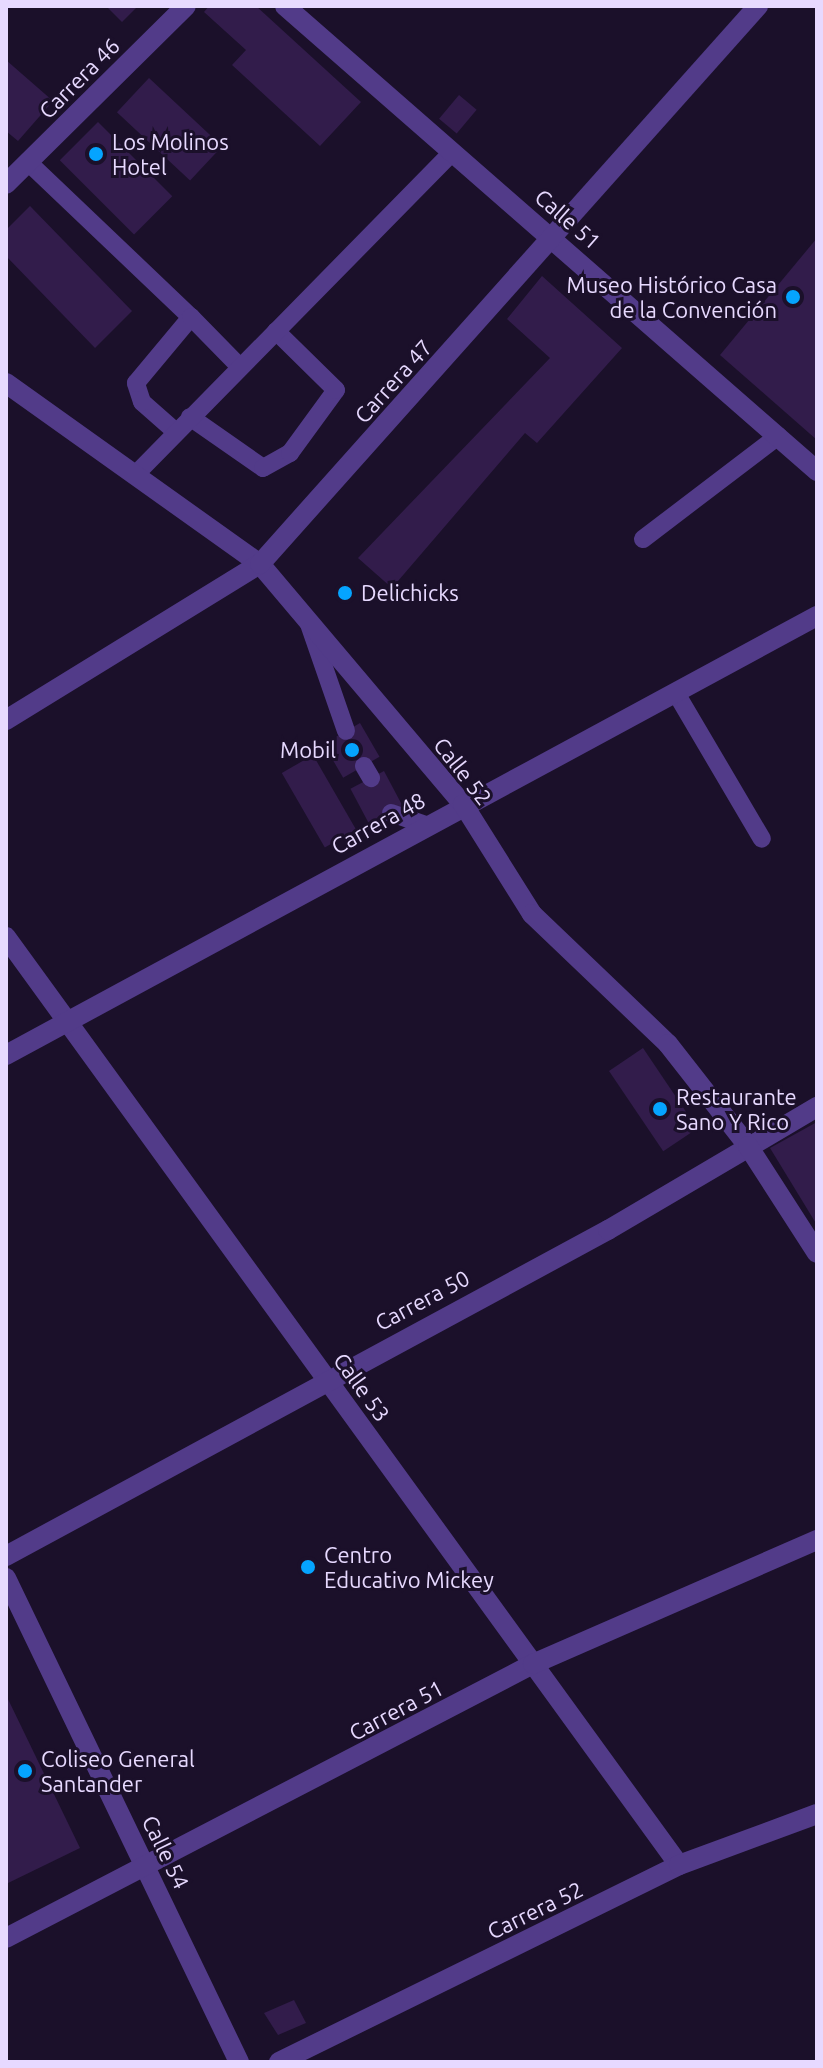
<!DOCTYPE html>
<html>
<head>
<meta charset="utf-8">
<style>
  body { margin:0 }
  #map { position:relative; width:823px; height:2068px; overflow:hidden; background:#1b102a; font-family:Ubuntu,sans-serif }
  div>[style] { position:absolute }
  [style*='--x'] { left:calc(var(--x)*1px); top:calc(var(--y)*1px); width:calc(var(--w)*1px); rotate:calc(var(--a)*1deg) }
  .building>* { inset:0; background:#321c4b; transform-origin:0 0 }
  .service>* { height:18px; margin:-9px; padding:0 9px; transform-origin:9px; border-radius:9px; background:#523b89 }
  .minor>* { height:20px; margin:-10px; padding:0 10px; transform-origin:10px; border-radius:10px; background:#523b89 }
  .tertiary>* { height:20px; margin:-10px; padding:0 10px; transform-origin:10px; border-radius:10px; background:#523b89 }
  .dots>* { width:22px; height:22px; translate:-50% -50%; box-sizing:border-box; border:4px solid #1b102a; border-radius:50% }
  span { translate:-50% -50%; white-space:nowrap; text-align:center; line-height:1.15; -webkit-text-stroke:6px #1b102a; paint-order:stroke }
  .street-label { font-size:22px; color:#e7d9ff }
  .poi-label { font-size:22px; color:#e7d9ff }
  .left { translate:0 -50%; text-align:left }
  .right { translate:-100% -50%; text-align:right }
  .frame { position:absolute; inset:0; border:8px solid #e7d9ff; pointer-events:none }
</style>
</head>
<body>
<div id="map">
  <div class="building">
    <i style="clip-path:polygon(106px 6px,138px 6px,122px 22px)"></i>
    <i style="clip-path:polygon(209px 6px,256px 6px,361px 102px,320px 146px,232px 65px,246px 50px,204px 12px)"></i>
    <i style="clip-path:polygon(6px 60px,53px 101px,18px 141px,6px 131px)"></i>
    <i style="left:149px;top:78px;width:100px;height:47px;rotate:43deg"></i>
    <i style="left:459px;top:95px;width:23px;height:31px;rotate:40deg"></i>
    <i style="left:98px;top:122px;width:105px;height:54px;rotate:45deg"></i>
    <i style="clip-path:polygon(30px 206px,132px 311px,95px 348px,6px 256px,6px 230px)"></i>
    <i style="clip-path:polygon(817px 238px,817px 440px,720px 355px)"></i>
    <i style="clip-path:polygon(542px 276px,622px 348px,537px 443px,525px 433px,392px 588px,358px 558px,550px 358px,507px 319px)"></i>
    <i style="left:360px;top:723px;width:39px;height:42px;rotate:60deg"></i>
    <i style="left:313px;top:755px;width:86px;height:36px;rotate:60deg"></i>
    <i style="left:384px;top:771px;width:41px;height:38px;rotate:62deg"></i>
    <i style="left:643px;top:1048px;width:97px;height:41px;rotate:56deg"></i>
    <i style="clip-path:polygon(817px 1122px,817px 1225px,770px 1148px)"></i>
    <i style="clip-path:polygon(6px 1695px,80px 1848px,6px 1884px)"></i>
    <i style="clip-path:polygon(294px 2000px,306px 2023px,278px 2035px,264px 2013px)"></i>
  </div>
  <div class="service">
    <i style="--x:28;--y:162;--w:225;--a:43.6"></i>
    <i style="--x:190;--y:417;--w:89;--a:34.9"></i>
    <i style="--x:263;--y:468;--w:31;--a:-29"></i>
    <i style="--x:290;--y:453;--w:78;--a:-53.9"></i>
    <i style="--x:336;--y:390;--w:84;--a:-135.5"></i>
    <i style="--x:176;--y:432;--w:45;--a:-138.6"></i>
    <i style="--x:142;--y:402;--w:20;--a:-108"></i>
    <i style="--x:136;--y:383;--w:86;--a:-50.2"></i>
    <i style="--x:191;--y:317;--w:70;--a:45.6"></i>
    <i style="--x:139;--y:471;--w:447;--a:-45.5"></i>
    <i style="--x:643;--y:539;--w:170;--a:-37.3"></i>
    <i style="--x:309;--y:624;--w:113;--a:70.9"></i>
    <i style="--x:676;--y:693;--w:169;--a:59.5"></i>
    <i style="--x:364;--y:766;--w:14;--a:60"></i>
    <i style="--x:391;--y:813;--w:36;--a:19"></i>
  </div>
  <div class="minor">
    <i style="--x:285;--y:6;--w:707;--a:41.16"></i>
    <i style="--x:6;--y:937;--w:1146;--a:54.05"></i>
    <i style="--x:6;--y:1055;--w:922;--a:-28.43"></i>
    <i style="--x:6;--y:1556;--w:685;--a:-28.44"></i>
    <i style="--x:608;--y:1230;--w:243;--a:-30.5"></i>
    <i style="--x:6;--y:1578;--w:537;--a:64.29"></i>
    <i style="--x:6;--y:1938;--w:594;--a:-27.47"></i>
    <i style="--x:533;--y:1664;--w:310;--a:-23.6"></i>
    <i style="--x:279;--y:2062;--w:446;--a:-26.2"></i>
    <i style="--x:679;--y:1865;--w:147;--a:-20.3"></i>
  </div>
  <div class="tertiary">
    <i style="--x:6;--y:184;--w:253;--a:-44.7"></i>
    <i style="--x:6;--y:383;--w:312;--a:35.5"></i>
    <i style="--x:260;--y:564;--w:314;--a:49.8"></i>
    <i style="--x:463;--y:804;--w:130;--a:57.9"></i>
    <i style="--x:532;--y:914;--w:188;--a:43.7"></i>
    <i style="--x:668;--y:1044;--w:130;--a:51.9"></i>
    <i style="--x:748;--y:1146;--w:127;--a:57.2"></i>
    <i style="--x:6;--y:720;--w:298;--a:-31.6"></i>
    <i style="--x:260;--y:564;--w:748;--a:-48.25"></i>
  </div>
  <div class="dots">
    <i style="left:96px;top:154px;background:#05a4ff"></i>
    <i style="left:793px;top:297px;background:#05a4ff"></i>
    <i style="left:345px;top:593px;background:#05a4ff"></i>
    <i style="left:352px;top:750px;background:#05a4ff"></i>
    <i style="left:660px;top:1109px;background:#05a4ff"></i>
    <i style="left:308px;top:1567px;background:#05a4ff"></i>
    <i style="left:25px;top:1771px;background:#05a4ff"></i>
  </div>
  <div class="street-label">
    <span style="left:79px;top:78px;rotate:-45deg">Carrera 46</span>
    <span style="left:568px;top:219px;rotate:41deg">Calle 51</span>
    <span style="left:393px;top:381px;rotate:-48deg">Carrera 47</span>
    <span style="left:463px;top:771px;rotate:52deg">Calle 52</span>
    <span style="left:378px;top:823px;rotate:-29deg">Carrera 48</span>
    <span style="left:422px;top:1300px;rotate:-28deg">Carrera 50</span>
    <span style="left:362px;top:1387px;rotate:54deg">Calle 53</span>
    <span style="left:396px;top:1710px;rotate:-28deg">Carrera 51</span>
    <span style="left:166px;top:1852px;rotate:64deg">Calle 54</span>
    <span style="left:535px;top:1910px;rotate:-26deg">Carrera 52</span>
  </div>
  <div class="poi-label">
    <span class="left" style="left:112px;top:154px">Los Molinos<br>Hotel</span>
    <span class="right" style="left:777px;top:297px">Museo Histórico Casa<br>de la Convención</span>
    <span class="left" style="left:361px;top:593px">Delichicks</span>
    <span class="right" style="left:336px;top:750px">Mobil</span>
    <span class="left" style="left:676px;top:1109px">Restaurante<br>Sano Y Rico</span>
    <span class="left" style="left:324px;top:1567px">Centro<br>Educativo Mickey</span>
    <span class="left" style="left:41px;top:1771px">Coliseo General<br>Santander</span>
  </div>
  <div class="frame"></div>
</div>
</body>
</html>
